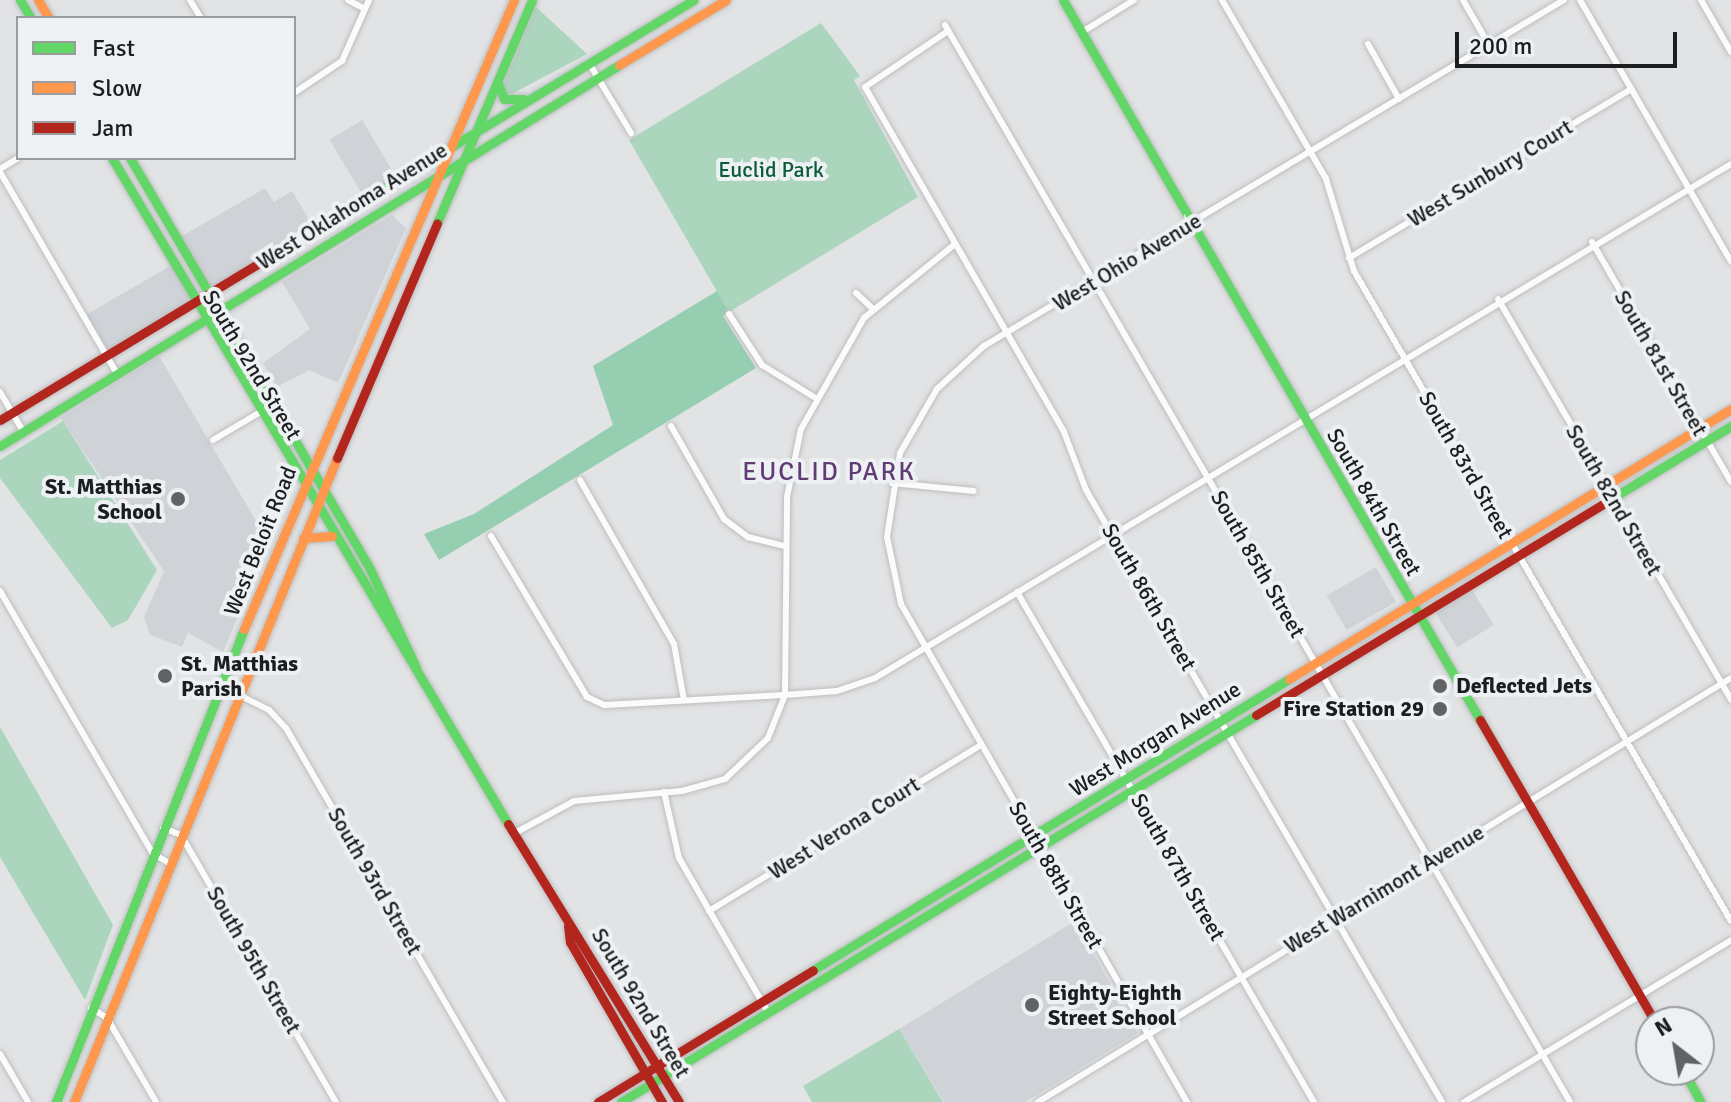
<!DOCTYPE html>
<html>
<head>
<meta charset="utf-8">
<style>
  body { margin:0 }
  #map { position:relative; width:1731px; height:1102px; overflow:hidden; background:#e2e3e5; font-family:Signika,sans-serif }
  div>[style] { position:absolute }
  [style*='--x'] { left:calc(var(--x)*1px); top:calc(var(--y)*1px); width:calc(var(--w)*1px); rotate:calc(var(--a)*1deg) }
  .built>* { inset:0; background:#cfd3d8; transform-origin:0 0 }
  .green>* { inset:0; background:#acd5be }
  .forest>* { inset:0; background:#96ceb1 }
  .roads { filter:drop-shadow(0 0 2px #bdbebf) drop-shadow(0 0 2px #bdbebf) }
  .street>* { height:6px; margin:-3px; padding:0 3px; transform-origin:3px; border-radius:3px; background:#fbfbfb }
  .fast>* { height:9px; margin:-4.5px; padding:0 4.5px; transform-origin:4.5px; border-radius:4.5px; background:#63d668 }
  .slow>* { height:9px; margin:-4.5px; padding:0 4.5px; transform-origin:4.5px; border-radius:4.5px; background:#ff974d }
  .jam>* { height:9px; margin:-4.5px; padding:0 4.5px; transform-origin:4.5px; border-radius:4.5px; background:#b3261e }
  .dots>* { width:22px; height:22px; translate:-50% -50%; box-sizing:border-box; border:4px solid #eef1f3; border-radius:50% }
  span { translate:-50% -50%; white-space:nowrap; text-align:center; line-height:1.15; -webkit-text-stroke:8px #eef1f3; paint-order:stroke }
  .park-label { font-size:22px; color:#0b5b38 }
  .street-label { font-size:22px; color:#1c1d1e }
  .poi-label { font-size:22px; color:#1c1d1e; font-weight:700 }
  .right { translate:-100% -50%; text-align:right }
  .left { translate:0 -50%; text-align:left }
  .quarter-label { font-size:26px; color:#603b74; letter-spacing:2px }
  .legend { position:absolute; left:16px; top:16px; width:280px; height:144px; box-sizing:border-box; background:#eef1f3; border:2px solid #9a9c9e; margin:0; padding:10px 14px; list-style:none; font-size:24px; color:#1c1d1e }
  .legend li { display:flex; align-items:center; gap:16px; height:40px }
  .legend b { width:40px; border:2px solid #9a9c9e }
  .north { position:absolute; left:1635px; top:1006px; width:80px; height:80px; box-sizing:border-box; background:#eef1f3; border:2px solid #9a9c9e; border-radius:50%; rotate:329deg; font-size:22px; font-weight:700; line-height:32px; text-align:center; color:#1c1d1e }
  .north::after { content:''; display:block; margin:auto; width:28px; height:36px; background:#616264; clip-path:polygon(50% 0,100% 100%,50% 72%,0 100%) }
  .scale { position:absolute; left:1455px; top:32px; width:222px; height:36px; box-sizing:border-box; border:4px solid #1c1d1e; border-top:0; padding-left:10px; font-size:24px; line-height:28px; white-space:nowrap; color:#1c1d1e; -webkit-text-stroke:6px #eef1f3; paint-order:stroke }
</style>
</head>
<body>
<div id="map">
  <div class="built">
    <i style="left:362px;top:120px;width:69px;height:38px;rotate:59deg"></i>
    <i style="clip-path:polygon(265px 188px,274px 202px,292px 191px,314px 228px,207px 292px,177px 239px)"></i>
    <i style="clip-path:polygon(392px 215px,406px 228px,338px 383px,309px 370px,277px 387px,263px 363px,310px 329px,282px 282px)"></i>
    <i style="left:172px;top:265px;width:42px;height:102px;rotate:60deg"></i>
    <i style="clip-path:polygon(159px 356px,269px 543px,223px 652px,188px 633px,182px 647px,150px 635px,144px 617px,164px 571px,61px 418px)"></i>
    <i style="left:1376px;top:567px;width:40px;height:57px;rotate:60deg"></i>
    <i style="left:1472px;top:590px;width:41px;height:43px;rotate:58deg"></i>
    <i style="clip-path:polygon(1075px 921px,1138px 1033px,1025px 1102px,944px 1102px,899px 1029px)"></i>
  </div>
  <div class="green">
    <i style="clip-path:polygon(536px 7px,587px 54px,508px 96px,503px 84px)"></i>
    <i style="clip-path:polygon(821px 23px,860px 76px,854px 80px,918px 197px,729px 312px,629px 140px)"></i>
    <i style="clip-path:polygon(63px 421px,157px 570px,128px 620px,112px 628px,0 478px,0 460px)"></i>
    <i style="clip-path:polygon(0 727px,113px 925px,85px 1000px,0 857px)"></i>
    <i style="clip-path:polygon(899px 1029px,943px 1102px,812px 1102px,803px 1086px)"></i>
  </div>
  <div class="forest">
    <i style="clip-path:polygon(717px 291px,729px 312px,723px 316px,756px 368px,439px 560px,424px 534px,474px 514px,613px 425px,593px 366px)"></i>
  </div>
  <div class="roads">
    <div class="street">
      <i style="--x:190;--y:0;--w:21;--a:59"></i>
      <i style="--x:348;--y:0;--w:19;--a:28"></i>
      <i style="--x:1222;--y:0;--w:207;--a:59.8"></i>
      <i style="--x:1326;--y:179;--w:96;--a:73.1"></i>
      <i style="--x:1354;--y:271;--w:751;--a:59.89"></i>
      <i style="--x:1463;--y:0;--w:52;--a:60"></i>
      <i style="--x:1580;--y:0;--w:302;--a:60"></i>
      <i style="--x:1701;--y:0;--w:60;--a:60"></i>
      <i style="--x:945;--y:25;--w:1245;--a:59.87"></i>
      <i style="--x:948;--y:31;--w:100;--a:146"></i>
      <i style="--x:865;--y:87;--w:398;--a:60"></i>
      <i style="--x:1064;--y:432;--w:62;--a:69.2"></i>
      <i style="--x:1086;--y:490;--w:708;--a:59.81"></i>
      <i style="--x:1082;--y:32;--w:61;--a:-31.6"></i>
      <i style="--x:1368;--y:44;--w:63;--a:60.6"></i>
      <i style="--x:589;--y:63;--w:82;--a:59"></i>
      <i style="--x:294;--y:93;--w:58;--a:-33.7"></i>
      <i style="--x:342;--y:61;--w:67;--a:-66.1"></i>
      <i style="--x:0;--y:169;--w:21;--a:-31"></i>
      <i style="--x:0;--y:172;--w:233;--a:59.9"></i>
      <i style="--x:1592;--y:242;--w:277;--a:59.9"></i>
      <i style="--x:1349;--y:258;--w:329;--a:-30.9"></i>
      <i style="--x:856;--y:293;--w:22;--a:43"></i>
      <i style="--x:1498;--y:299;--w:464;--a:59.8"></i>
      <i style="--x:729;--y:314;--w:61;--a:57.1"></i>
      <i style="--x:762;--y:365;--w:61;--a:31.6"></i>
      <i style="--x:0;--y:392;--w:45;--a:59.5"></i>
      <i style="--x:671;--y:426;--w:107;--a:60.3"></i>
      <i style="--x:724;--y:519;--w:30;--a:37"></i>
      <i style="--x:748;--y:537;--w:38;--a:14"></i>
      <i style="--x:213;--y:440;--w:71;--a:-30.5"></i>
      <i style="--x:580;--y:480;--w:189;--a:60.2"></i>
      <i style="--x:674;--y:644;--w:57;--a:79.9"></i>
      <i style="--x:892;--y:483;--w:82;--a:5.6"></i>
      <i style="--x:491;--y:536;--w:187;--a:59.2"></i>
      <i style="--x:587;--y:697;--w:19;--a:25"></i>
      <i style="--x:604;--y:705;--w:181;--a:-3.2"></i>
      <i style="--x:785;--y:695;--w:198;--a:-89.4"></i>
      <i style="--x:787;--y:497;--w:69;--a:-78.4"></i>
      <i style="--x:801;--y:429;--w:128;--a:-60.4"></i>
      <i style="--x:864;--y:318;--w:117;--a:-39.1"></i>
      <i style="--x:0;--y:591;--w:304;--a:59.8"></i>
      <i style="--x:153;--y:854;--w:18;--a:29"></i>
      <i style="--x:1017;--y:592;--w:590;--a:59.79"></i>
      <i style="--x:221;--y:686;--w:54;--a:26.6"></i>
      <i style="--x:269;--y:710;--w:25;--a:47"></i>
      <i style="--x:286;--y:728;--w:432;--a:59.9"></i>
      <i style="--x:664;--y:792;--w:68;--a:77.2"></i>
      <i style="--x:679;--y:858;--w:178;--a:60"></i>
      <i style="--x:163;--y:828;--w:19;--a:21"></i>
      <i style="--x:181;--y:835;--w:309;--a:59.9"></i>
      <i style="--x:515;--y:833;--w:67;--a:-28.5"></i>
      <i style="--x:574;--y:801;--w:108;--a:-5.3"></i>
      <i style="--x:682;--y:791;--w:45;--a:-15.6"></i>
      <i style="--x:725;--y:779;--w:59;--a:-43.6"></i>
      <i style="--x:768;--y:738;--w:46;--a:-68.4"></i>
      <i style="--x:785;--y:695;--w:52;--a:-4.4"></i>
      <i style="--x:837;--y:691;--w:40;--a:-18.9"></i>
      <i style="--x:875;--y:678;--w:998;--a:-30.98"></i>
      <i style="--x:709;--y:911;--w:316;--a:-31.4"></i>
      <i style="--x:91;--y:1008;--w:19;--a:32"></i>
      <i style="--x:107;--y:1018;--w:97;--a:59.7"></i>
      <i style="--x:0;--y:1054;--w:56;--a:59.7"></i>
      <i style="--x:1038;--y:1102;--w:812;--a:-31.46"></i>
      <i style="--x:1187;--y:1102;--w:574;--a:-119.87"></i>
      <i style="--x:901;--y:604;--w:68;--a:-101.8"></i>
      <i style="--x:887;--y:537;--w:85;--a:-81.2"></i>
      <i style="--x:900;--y:453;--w:74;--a:-60"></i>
      <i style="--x:937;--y:389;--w:64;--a:-42.5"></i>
      <i style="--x:984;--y:346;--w:675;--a:-30.82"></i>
      <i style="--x:1464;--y:1102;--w:312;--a:-31.2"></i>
    </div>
    <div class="fast">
      <i style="--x:20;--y:0;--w:21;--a:59"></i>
      <i style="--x:1063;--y:0;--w:832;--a:59.92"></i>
      <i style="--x:498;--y:83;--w:17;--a:69"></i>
      <i style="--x:504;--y:99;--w:19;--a:0"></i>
      <i style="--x:112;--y:158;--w:775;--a:59.26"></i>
      <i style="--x:130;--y:158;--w:476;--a:59.7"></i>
      <i style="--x:370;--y:569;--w:108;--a:64.9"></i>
      <i style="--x:437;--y:223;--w:242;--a:-66.9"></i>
      <i style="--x:276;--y:253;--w:488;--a:-31.2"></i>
      <i style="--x:0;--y:446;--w:727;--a:-31.61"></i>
      <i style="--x:1614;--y:497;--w:137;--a:-31.3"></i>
      <i style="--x:813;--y:970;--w:558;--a:-31.44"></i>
      <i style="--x:1683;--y:1070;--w:37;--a:61"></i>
      <i style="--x:56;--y:1102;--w:509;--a:-68.32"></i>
      <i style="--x:621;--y:1102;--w:744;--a:-31.36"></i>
    </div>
    <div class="slow">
      <i style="--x:38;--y:0;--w:21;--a:59"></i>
      <i style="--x:619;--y:65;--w:125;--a:-31.3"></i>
      <i style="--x:303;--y:538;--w:29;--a:-4"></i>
      <i style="--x:244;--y:629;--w:685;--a:-66.77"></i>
      <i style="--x:1289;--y:679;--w:518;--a:-31.42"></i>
      <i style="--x:74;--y:1102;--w:696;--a:-67.79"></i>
    </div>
    <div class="jam">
      <i style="--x:0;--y:420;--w:323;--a:-31.2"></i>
      <i style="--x:337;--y:458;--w:255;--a:-66.9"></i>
      <i style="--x:1256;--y:715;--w:419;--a:-31.3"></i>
      <i style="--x:1480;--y:720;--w:349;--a:59.9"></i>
      <i style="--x:508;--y:824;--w:326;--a:58.4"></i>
      <i style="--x:568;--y:926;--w:16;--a:83"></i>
      <i style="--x:570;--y:942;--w:185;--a:60.1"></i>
      <i style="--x:598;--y:1102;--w:252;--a:-31.5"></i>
    </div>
  </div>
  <div class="dots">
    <i style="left:178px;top:499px;background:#616264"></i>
    <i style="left:165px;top:676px;background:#616264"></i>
    <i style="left:1440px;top:686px;background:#616264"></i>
    <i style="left:1440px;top:709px;background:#616264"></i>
    <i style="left:1032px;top:1005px;background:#616264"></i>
  </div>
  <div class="park-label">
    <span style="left:771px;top:170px">Euclid Park</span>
  </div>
  <div class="street-label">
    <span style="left:1490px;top:173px;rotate:-31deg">West Sunbury Court</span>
    <span style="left:352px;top:206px;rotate:-32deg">West Oklahoma Avenue</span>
    <span style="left:1127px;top:262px;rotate:-31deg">West Ohio Avenue</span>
    <span style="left:1661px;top:363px;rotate:60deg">South 81st Street</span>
    <span style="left:252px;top:365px;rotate:59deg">South 92nd Street</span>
    <span style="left:1466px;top:465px;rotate:60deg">South 83rd Street</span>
    <span style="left:1614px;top:500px;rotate:60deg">South 82nd Street</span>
    <span style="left:1374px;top:502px;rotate:60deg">South 84th Street</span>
    <span style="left:260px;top:541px;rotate:-68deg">West Beloit Road</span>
    <span style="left:1258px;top:564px;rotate:60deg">South 85th Street</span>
    <span style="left:1149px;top:597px;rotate:60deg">South 86th Street</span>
    <span style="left:1155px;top:739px;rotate:-32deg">West Morgan Avenue</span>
    <span style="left:844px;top:828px;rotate:-32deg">West Verona Court</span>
    <span style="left:1178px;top:867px;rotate:60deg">South 87th Street</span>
    <span style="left:1056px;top:875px;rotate:60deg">South 88th Street</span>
    <span style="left:375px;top:881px;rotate:60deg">South 93rd Street</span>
    <span style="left:1384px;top:889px;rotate:-31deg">West Warnimont Avenue</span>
    <span style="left:254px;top:960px;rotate:60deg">South 95th Street</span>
    <span style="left:641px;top:1003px;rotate:59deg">South 92nd Street</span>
  </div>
  <div class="poi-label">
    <span class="right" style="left:162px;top:499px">St. Matthias<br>School</span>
    <span class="left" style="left:181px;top:676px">St. Matthias<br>Parish</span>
    <span class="left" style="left:1456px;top:686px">Deflected Jets</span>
    <span class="right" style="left:1424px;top:709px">Fire Station 29</span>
    <span class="left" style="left:1048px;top:1005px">Eighty-Eighth<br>Street School</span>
  </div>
  <div class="quarter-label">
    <span style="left:829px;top:473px">EUCLID PARK</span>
  </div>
  <ul class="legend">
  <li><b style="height:10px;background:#63d668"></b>Fast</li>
  <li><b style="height:10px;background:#ff974d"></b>Slow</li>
  <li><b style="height:10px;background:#b3261e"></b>Jam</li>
  </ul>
  <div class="north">N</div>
  <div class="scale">200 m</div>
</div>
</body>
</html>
